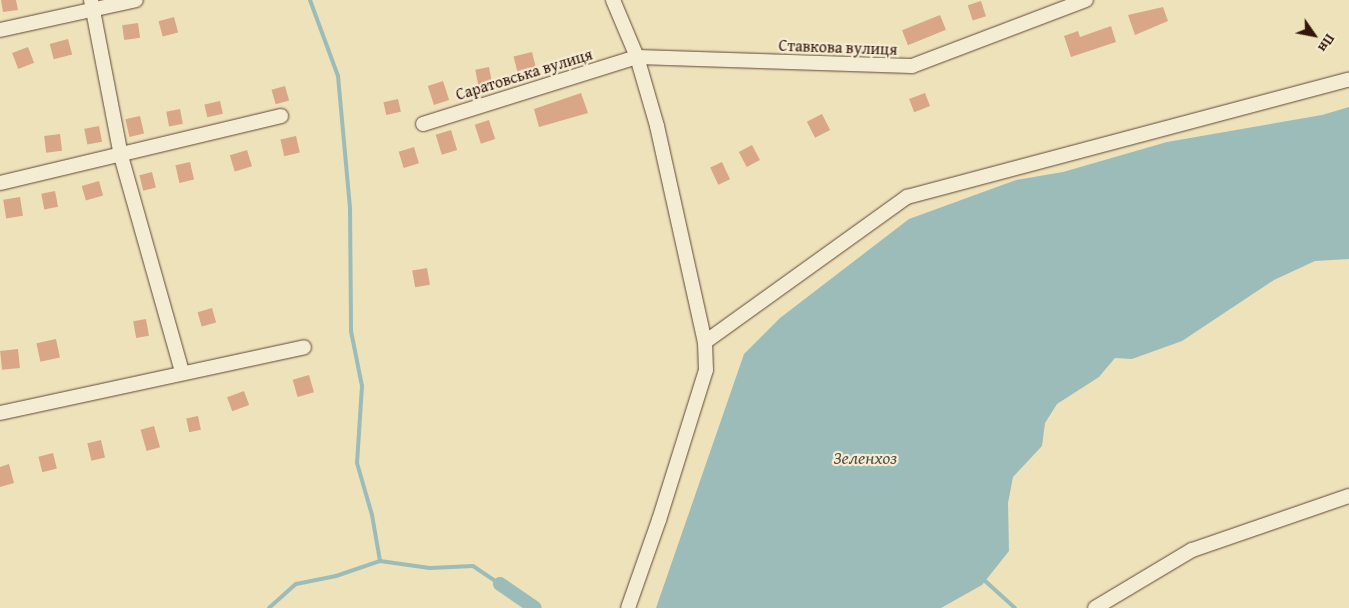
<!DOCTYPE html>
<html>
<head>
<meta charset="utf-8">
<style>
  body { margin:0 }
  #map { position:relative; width:1349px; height:608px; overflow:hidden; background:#eee2bb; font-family:"Gentium Book Plus",serif }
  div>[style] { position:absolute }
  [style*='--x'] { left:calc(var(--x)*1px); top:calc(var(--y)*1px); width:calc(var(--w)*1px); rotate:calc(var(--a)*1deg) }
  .water>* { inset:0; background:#9cbcb9 }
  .stream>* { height:4px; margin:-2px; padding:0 2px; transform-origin:2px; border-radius:2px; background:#9cbcb9 }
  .canal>* { height:14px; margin:-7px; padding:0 7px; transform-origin:7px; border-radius:7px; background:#9cbcb9 }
  .building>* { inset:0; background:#daa688; transform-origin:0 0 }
  .roads { filter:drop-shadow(0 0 1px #624836) drop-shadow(0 0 1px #624836) }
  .minor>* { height:14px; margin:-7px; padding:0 7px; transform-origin:7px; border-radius:7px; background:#f4ecd3 }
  span { translate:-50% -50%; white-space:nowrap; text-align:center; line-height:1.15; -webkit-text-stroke:4.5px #f4ecd3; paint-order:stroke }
  .street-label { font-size:16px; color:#331509 }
  .water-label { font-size:18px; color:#584f47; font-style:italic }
  .north { position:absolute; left:1289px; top:10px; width:50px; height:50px; -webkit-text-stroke:4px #f4ecd3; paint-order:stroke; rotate:123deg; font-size:14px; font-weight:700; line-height:20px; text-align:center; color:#331509 }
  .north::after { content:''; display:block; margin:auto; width:18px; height:22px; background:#331509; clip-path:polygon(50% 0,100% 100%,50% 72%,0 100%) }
</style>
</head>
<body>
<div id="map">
  <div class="water">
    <i style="clip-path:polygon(1349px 107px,1349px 259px,1315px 261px,1274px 280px,1182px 341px,1132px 359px,1115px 358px,1099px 377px,1057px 404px,1045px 423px,1042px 446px,1013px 477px,1008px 503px,1009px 551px,982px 585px,941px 608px,656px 608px,744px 354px,780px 318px,909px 219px,1016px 180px,1063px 172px,1167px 142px,1322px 115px)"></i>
  </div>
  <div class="stream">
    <i style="--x:310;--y:0;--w:81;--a:69.8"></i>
    <i style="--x:338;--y:76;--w:134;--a:84.8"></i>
    <i style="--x:350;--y:209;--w:122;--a:89.5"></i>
    <i style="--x:351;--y:331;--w:56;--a:78.7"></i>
    <i style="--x:362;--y:386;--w:77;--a:93.7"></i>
    <i style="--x:357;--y:463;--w:54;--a:73.9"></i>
    <i style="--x:372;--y:515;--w:47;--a:80.1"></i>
    <i style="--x:983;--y:579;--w:43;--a:42.2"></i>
    <i style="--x:269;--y:608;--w:36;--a:-42"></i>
    <i style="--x:296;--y:584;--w:41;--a:-11.3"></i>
    <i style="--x:336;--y:576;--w:46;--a:-18.8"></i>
    <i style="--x:380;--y:561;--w:50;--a:8"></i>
    <i style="--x:430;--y:568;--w:43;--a:-2.7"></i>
    <i style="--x:473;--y:566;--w:32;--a:34"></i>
  </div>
  <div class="canal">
    <i style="--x:500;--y:584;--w:42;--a:34.4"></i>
  </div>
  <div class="building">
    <i style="clip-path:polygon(1px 0,16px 0,18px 10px,3px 12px)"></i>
    <i style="left:981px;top:1px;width:16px;height:14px;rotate:72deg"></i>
    <i style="clip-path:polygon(1163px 7px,1168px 21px,1135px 35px,1128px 15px)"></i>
    <i style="left:940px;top:15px;width:16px;height:41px;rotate:68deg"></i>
    <i style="left:174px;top:17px;width:16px;height:16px;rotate:75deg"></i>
    <i style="left:138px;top:23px;width:15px;height:16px;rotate:82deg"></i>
    <i style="clip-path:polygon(1111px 26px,1116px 42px,1071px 57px,1064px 36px,1078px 31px,1080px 37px)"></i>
    <i style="left:68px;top:39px;width:16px;height:19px;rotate:75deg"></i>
    <i style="left:28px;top:47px;width:17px;height:17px;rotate:69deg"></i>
    <i style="left:532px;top:52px;width:21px;height:19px;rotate:76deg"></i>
    <i style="left:489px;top:67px;width:16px;height:14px;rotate:79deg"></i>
    <i style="left:443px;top:81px;width:20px;height:16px;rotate:72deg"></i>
    <i style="left:285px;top:86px;width:15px;height:14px;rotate:74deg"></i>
    <i style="clip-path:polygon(581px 93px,588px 113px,539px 127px,534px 109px)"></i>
    <i style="left:925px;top:93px;width:14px;height:17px;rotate:69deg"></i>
    <i style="left:398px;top:99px;width:13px;height:15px;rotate:77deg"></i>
    <i style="left:220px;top:101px;width:13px;height:16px;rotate:77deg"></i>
    <i style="left:180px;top:109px;width:15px;height:14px;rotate:79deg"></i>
    <i style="left:822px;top:114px;width:18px;height:17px;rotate:63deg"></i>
    <i style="left:140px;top:116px;width:18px;height:15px;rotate:77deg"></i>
    <i style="left:489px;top:120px;width:20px;height:15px;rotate:72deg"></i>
    <i style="left:99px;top:126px;width:16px;height:15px;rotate:79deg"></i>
    <i style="left:451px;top:130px;width:21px;height:16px;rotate:73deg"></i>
    <i style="left:60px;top:134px;width:17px;height:16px;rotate:83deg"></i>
    <i style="left:296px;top:136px;width:17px;height:16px;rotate:77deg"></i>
    <i style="left:752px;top:145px;width:17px;height:15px;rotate:62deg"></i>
    <i style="left:414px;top:147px;width:17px;height:16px;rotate:73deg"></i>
    <i style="left:247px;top:150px;width:17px;height:18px;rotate:73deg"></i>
    <i style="left:190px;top:162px;width:18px;height:15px;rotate:77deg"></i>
    <i style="left:722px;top:162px;width:19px;height:13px;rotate:65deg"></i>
    <i style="left:152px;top:172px;width:16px;height:13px;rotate:76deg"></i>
    <i style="left:99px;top:181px;width:15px;height:18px;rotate:74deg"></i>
    <i style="left:55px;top:191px;width:16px;height:14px;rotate:79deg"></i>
    <i style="left:20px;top:197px;width:19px;height:17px;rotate:81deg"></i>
    <i style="left:427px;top:268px;width:17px;height:15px;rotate:80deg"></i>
    <i style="left:212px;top:308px;width:15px;height:15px;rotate:74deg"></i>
    <i style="left:146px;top:319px;width:17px;height:13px;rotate:80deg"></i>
    <i style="left:56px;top:339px;width:19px;height:20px;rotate:78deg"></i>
    <i style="left:18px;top:349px;width:19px;height:18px;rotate:84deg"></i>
    <i style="left:309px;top:375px;width:18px;height:17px;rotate:74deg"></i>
    <i style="left:244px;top:391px;width:15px;height:18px;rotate:70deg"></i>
    <i style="left:198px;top:416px;width:14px;height:12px;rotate:78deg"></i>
    <i style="left:154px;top:426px;width:22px;height:14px;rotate:74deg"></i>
    <i style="left:101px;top:440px;width:18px;height:14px;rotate:77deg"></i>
    <i style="left:53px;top:453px;width:16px;height:15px;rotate:76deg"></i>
    <i style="clip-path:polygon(9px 464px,14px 483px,0 487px,0 467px)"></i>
  </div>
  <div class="roads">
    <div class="minor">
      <i style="--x:91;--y:0;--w:159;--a:79.1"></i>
      <i style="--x:121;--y:156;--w:223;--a:74.2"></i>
      <i style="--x:613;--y:0;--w:62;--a:67.2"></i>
      <i style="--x:637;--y:57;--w:72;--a:73.8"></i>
      <i style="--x:657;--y:126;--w:221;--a:77.5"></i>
      <i style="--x:705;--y:342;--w:28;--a:88"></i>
      <i style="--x:706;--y:370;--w:157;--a:107.4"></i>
      <i style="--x:659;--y:520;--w:93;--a:109.4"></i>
      <i style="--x:0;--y:30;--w:139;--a:-12.4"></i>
      <i style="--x:423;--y:124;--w:224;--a:-17.4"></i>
      <i style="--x:637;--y:57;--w:275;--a:1.9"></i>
      <i style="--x:912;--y:66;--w:186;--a:-20.8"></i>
      <i style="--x:0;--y:183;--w:289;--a:-13.4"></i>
      <i style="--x:705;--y:342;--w:249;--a:-35.7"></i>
      <i style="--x:907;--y:197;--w:457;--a:-14.9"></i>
      <i style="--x:0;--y:413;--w:311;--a:-12.2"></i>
      <i style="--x:1095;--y:608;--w:113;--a:-30.9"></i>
      <i style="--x:1192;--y:550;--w:166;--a:-19"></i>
    </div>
  </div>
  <div class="street-label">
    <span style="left:838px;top:47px;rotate:2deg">Ставкова вулиця</span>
    <span style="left:524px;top:74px;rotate:-17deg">Саратовська вулиця</span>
  </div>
  <div class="water-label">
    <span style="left:865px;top:458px">Зеленхоз</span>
  </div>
  <div class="north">Пн</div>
</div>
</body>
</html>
